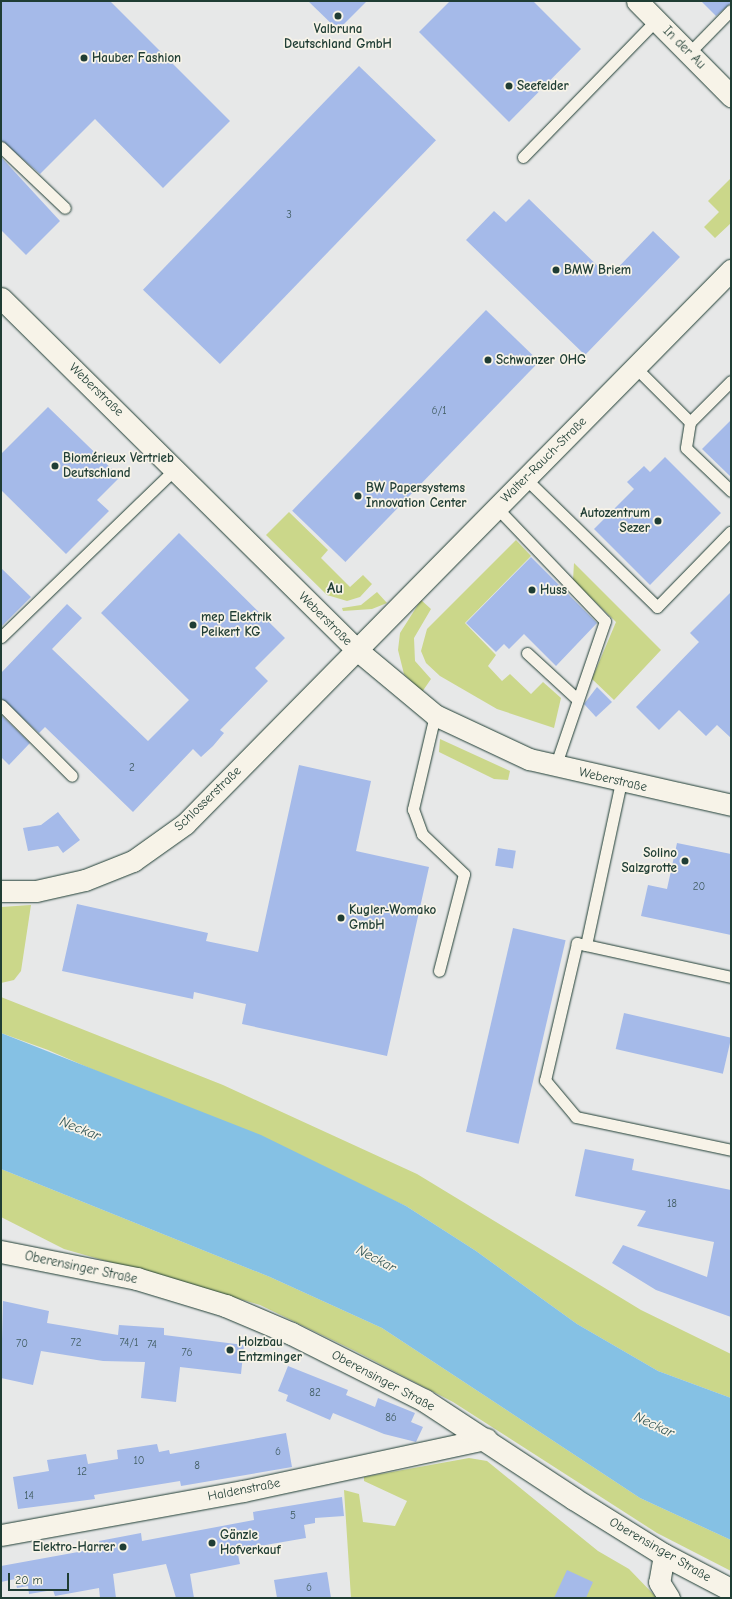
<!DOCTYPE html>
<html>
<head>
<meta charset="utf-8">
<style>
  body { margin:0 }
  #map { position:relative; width:732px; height:1599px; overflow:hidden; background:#e7e8e8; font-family:"Comic Neue",sans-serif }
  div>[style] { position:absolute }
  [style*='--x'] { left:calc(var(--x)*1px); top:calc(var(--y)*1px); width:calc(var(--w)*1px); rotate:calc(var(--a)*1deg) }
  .green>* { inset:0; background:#cbd78a }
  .water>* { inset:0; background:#85c1e4 }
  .building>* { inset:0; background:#a5bae9; transform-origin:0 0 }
  .roads { filter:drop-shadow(0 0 1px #1f3d34) drop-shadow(0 0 1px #1f3d34) }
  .lane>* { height:11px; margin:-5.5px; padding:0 5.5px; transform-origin:5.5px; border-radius:5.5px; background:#f7f3e8 }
  .street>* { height:21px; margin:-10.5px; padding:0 10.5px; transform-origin:10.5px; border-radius:10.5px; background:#f7f3e8 }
  .secondary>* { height:22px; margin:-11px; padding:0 11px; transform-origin:11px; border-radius:11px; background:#f7f3e8 }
  .dots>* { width:11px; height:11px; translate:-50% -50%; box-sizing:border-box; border:2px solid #f7f3e8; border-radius:50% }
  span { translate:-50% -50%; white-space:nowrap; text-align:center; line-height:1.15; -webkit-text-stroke:3.5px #f7f3e8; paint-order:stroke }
  .number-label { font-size:11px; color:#405c61 }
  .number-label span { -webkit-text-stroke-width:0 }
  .poi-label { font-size:13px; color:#1f3d34; font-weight:700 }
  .left { translate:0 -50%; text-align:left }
  .right { translate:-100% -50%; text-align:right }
  .street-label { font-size:13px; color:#1f3d34 }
  .water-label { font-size:14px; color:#335757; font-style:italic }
  .quarter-label { font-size:15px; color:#1f3d34; font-weight:700 }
  .frame { position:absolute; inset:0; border:2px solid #1f3d34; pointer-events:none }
  .scale { position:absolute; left:8px; top:1573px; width:61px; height:18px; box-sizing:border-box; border:2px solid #1f3d34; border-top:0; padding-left:5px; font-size:12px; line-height:14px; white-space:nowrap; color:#1f3d34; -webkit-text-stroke:3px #f7f3e8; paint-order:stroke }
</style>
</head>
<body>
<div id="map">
  <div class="green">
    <i style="clip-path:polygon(731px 178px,731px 223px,715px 238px,704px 227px,719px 212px,708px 201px)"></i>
    <i style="clip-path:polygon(289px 512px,328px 550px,321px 558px,350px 587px,363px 575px,372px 584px,360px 597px,347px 601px,327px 595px,266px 535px)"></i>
    <i style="clip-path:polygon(516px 540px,531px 556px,465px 623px,496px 655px,488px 666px,502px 681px,510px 674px,531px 694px,543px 682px,561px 698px,554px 728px,497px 709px,440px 676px,426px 663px,421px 651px,427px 629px)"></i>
    <i style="clip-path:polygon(574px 563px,661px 650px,614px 700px,592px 679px,616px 622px,573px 580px)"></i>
    <i style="clip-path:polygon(377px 592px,387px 603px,372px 609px,343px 611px,342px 608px,361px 605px)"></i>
    <i style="clip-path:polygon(421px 600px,431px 609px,414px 638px,415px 661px,431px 679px,422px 692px,404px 674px,398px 650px,400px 633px)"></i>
    <i style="clip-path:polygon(440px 739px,510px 771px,508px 780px,494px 779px,439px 752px)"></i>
    <i style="clip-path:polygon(31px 905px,21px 971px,14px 980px,1px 983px,1px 907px)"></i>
    <i style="clip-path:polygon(1px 997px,223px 1085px,417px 1174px,641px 1310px,731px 1354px,731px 1398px,658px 1371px,577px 1324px,476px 1251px,406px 1206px,48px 1050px,1px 1033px)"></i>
    <i style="clip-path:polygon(1px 1169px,270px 1277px,382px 1328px,640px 1498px,731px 1540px,731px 1571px,657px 1533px,453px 1402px,355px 1351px,260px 1305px,64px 1249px,1px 1217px)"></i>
    <i style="clip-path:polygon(469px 1458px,487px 1461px,598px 1551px,629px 1569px,657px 1598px,351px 1598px,344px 1490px,359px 1494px,363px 1522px,395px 1526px,407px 1501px,364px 1481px,364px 1477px)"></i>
  </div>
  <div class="water">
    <i style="clip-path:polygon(1px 1033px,261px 1135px,406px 1206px,476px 1251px,577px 1324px,658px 1371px,731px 1398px,731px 1540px,640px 1498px,382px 1328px,270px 1277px,1px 1169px)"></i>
  </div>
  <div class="building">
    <i style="clip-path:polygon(1px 1px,110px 1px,230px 121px,163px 188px,95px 119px,40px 174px,1px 140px)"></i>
    <i style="clip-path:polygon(308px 1px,367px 1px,338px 30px)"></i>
    <i style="clip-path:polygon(450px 1px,533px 1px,581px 49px,509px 122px,419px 32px)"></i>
    <i style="clip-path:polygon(701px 1px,731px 1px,731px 3px,716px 16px)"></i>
    <i style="left:359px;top:66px;width:107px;height:311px;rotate:44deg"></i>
    <i style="clip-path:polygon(1px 157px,60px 221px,26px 255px,1px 230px)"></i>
    <i style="clip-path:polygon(529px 199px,609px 277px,653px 231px,680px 257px,585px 355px,466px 240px,494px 211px,506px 222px)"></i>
    <i style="left:486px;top:310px;width:74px;height:279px;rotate:44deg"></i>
    <i style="clip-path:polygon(48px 407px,120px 477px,97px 500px,109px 511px,66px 554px,1px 490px,1px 454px)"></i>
    <i style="clip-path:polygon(731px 420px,731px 477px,702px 449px)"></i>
    <i style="clip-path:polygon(665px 457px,721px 513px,650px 585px,594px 529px,634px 489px,627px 482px,644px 466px,650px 472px)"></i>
    <i style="clip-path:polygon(179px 533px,285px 638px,255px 668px,268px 681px,220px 730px,224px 733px,213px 746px,201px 757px,193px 749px,133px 812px,45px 727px,39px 733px,1px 698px,1px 673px,67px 604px,82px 618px,52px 649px,148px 741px,189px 700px,101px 613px)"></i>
    <i style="clip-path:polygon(531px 557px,597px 623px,556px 666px,524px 634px,509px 649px,504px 644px,496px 652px,466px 623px)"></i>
    <i style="clip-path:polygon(1px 568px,31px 597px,1px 627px)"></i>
    <i style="clip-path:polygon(731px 592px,731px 738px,717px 725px,706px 736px,679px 710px,659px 730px,636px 707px,699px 642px,690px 633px)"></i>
    <i style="clip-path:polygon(597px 687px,612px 702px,596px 717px,584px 704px)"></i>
    <i style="clip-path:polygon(1px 715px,30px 743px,9px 765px,1px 757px)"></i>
    <i style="clip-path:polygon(299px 765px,371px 781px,356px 851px,429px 867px,387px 1056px,242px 1024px,246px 1004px,194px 992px,193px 999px,62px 971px,77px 904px,208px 933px,206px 941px,258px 952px)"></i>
    <i style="clip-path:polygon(58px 812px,80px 840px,63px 853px,58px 846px,28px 851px,23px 828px,41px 825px)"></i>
    <i style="clip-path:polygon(677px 843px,731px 854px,731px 935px,641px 916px,648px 885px,667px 889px)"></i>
    <i style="left:498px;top:848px;width:18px;height:18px;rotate:9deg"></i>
    <i style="left:513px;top:928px;width:54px;height:209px;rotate:13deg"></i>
    <i style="left:624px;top:1013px;width:110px;height:37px;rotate:13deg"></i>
    <i style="clip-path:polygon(585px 1149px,634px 1159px,632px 1170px,731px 1190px,731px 1317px,656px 1290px,612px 1263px,623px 1245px,707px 1277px,714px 1242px,637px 1226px,646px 1211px,575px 1196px)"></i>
    <i style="clip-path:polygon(3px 1301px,49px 1311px,47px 1323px,118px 1335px,119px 1325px,164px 1328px,164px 1335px,244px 1345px,241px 1374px,180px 1367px,176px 1402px,141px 1398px,145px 1362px,103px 1361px,41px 1351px,33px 1385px,1px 1378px)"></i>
    <i style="clip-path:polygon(288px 1366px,348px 1390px,346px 1395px,375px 1407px,378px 1398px,415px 1413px,411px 1422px,423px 1427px,416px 1442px,384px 1434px,333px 1413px,330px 1420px,286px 1401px,288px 1395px,278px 1391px)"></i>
    <i style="clip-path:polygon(286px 1433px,292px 1467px,181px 1486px,180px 1481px,94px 1495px,95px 1499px,18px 1509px,13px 1477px,49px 1471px,47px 1460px,86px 1454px,88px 1464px,118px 1459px,117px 1450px,157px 1444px,159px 1452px,169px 1450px,170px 1454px)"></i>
    <i style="clip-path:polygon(342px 1497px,344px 1516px,315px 1518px,315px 1523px,304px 1525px,306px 1538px,237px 1550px,240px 1564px,190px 1574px,194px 1598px,176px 1598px,166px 1564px,113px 1574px,116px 1598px,100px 1598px,99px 1588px,55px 1596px,53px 1590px,29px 1594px,28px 1586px,17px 1588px,15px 1579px,1px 1582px,1px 1566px,100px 1548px,99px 1541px,141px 1533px,142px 1541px,254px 1520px,253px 1512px)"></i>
    <i style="clip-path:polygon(567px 1570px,593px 1582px,586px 1598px,554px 1598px)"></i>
    <i style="clip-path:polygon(327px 1572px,331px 1598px,277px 1598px,274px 1580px)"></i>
  </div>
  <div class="roads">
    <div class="lane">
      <i style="--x:689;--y:53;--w:60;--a:-45.7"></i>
      <i style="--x:1;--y:147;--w:88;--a:43.6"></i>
      <i style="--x:523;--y:157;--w:191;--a:-45.8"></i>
      <i style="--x:635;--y:367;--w:78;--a:45"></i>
      <i style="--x:690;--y:422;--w:26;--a:99"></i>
      <i style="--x:686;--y:448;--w:62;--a:43.7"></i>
      <i style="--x:690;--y:422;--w:58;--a:-45"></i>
      <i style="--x:526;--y:479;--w:183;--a:44.3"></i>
      <i style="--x:657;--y:607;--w:105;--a:-45.8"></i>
      <i style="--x:497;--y:508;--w:156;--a:46.3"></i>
      <i style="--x:605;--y:621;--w:154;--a:108.9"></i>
      <i style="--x:1;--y:637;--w:243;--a:-44"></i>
      <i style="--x:527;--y:653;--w:67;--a:42.6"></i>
      <i style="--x:1;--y:705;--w:100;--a:45"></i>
      <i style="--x:435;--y:715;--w:97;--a:103.2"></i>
      <i style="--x:413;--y:809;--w:27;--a:70"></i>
      <i style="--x:422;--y:834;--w:58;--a:43.6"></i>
      <i style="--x:464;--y:874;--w:100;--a:104.5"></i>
      <i style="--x:586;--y:945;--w:167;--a:-77.9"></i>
      <i style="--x:731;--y:977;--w:158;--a:-167.6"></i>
      <i style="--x:577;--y:943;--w:141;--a:103.1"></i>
      <i style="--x:545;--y:1080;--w:48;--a:50"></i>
      <i style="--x:576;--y:1117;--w:158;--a:12"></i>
    </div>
    <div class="street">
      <i style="--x:637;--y:1;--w:134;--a:45.3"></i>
      <i style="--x:1;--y:298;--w:501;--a:44.68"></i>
      <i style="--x:357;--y:650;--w:102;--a:39.8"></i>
      <i style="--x:435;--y:715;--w:104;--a:25.1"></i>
      <i style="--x:529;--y:759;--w:207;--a:12.8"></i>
      <i style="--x:1;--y:891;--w:35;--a:0"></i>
      <i style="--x:36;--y:891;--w:50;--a:-12.7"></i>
      <i style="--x:85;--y:880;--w:52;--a:-21.6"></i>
      <i style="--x:133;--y:861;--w:64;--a:-35.4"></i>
      <i style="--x:185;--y:824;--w:778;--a:-45.42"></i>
      <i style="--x:1;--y:1535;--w:246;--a:-10.3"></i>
      <i style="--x:243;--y:1491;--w:249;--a:-12.1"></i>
      <i style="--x:664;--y:1555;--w:27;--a:100"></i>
      <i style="--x:659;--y:1582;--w:19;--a:58"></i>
    </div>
    <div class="secondary">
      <i style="--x:1;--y:1252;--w:139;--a:11.2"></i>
      <i style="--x:137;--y:1279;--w:93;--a:16.9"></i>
      <i style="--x:226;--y:1306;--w:72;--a:23"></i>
      <i style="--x:292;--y:1334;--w:149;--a:26.7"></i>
      <i style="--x:425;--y:1401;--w:178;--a:33.3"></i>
      <i style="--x:574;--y:1499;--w:106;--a:31.9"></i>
      <i style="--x:664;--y:1555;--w:76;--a:27.6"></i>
    </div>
  </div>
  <div class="dots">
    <i style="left:338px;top:16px;background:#1f3d34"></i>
    <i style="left:84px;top:58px;background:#1f3d34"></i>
    <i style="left:509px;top:86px;background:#1f3d34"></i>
    <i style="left:556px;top:270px;background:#1f3d34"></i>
    <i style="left:488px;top:360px;background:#1f3d34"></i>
    <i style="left:55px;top:466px;background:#1f3d34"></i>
    <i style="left:358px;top:496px;background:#1f3d34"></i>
    <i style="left:658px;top:521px;background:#1f3d34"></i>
    <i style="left:532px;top:590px;background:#1f3d34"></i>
    <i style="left:193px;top:625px;background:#1f3d34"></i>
    <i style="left:685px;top:861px;background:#1f3d34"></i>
    <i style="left:341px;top:918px;background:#1f3d34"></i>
    <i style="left:230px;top:1350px;background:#1f3d34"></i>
    <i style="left:212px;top:1543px;background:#1f3d34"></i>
    <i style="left:123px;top:1547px;background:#1f3d34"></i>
  </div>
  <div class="number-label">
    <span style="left:289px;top:215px">3</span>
    <span style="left:439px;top:411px">6/1</span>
    <span style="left:132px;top:768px">2</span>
    <span style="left:699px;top:887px">20</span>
    <span style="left:672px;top:1204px">18</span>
    <span style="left:76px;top:1343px">72</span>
    <span style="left:129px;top:1343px">74/1</span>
    <span style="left:22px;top:1344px">70</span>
    <span style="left:152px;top:1345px">74</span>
    <span style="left:187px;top:1353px">76</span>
    <span style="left:315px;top:1393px">82</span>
    <span style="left:391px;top:1418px">86</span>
    <span style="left:278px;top:1452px">6</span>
    <span style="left:139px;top:1461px">10</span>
    <span style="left:197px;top:1466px">8</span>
    <span style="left:82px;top:1472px">12</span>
    <span style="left:29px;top:1496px">14</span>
    <span style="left:293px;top:1516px">5</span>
    <span style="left:309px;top:1588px">6</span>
  </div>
  <div class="poi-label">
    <span style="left:338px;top:37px">Valbruna<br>Deutschland GmbH</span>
    <span class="left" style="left:92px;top:58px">Hauber Fashion</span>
    <span class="left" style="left:517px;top:86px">Seefelder</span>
    <span class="left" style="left:564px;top:270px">BMW Briem</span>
    <span class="left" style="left:496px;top:360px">Schwanzer OHG</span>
    <span class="left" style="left:63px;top:466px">Biomérieux Vertrieb<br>Deutschland</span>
    <span class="left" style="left:366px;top:496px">BW Papersystems<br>Innovation Center</span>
    <span class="right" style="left:650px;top:521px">Autozentrum<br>Sezer</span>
    <span class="left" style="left:540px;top:590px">Huss</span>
    <span class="left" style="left:201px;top:625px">mep Elektrik<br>Peikert KG</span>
    <span class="right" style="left:677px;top:861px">Solino<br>Salzgrotte</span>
    <span class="left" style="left:349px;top:918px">Kugler-Womako<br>GmbH</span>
    <span class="left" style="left:238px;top:1350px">Holzbau<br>Entzminger</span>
    <span class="left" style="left:220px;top:1543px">Gänzle<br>Hofverkauf</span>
    <span class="right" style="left:115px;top:1547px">Elektro-Harrer</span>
  </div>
  <div class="street-label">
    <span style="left:684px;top:48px;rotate:45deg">In der Au</span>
    <span style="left:96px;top:390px;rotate:44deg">Weberstraße</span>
    <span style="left:544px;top:460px;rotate:-45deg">Walter-Rauch-Straße</span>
    <span style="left:325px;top:619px;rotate:45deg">Weberstraße</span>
    <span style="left:613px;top:780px;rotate:13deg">Weberstraße</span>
    <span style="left:208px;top:799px;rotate:-44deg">Schlosserstraße</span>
    <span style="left:81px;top:1268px;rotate:12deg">Oberensinger Straße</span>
    <span style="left:383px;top:1381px;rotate:28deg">Oberensinger Straße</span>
    <span style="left:244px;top:1490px;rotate:-11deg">Haldenstraße</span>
    <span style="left:660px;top:1550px;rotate:30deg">Oberensinger Straße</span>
  </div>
  <div class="water-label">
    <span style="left:80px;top:1129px;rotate:22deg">Neckar</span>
    <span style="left:376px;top:1259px;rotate:28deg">Neckar</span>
    <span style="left:654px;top:1425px;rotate:25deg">Neckar</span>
  </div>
  <div class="quarter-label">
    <span style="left:335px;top:589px">Au</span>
  </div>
  <div class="frame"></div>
  <div class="scale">20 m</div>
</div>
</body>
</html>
